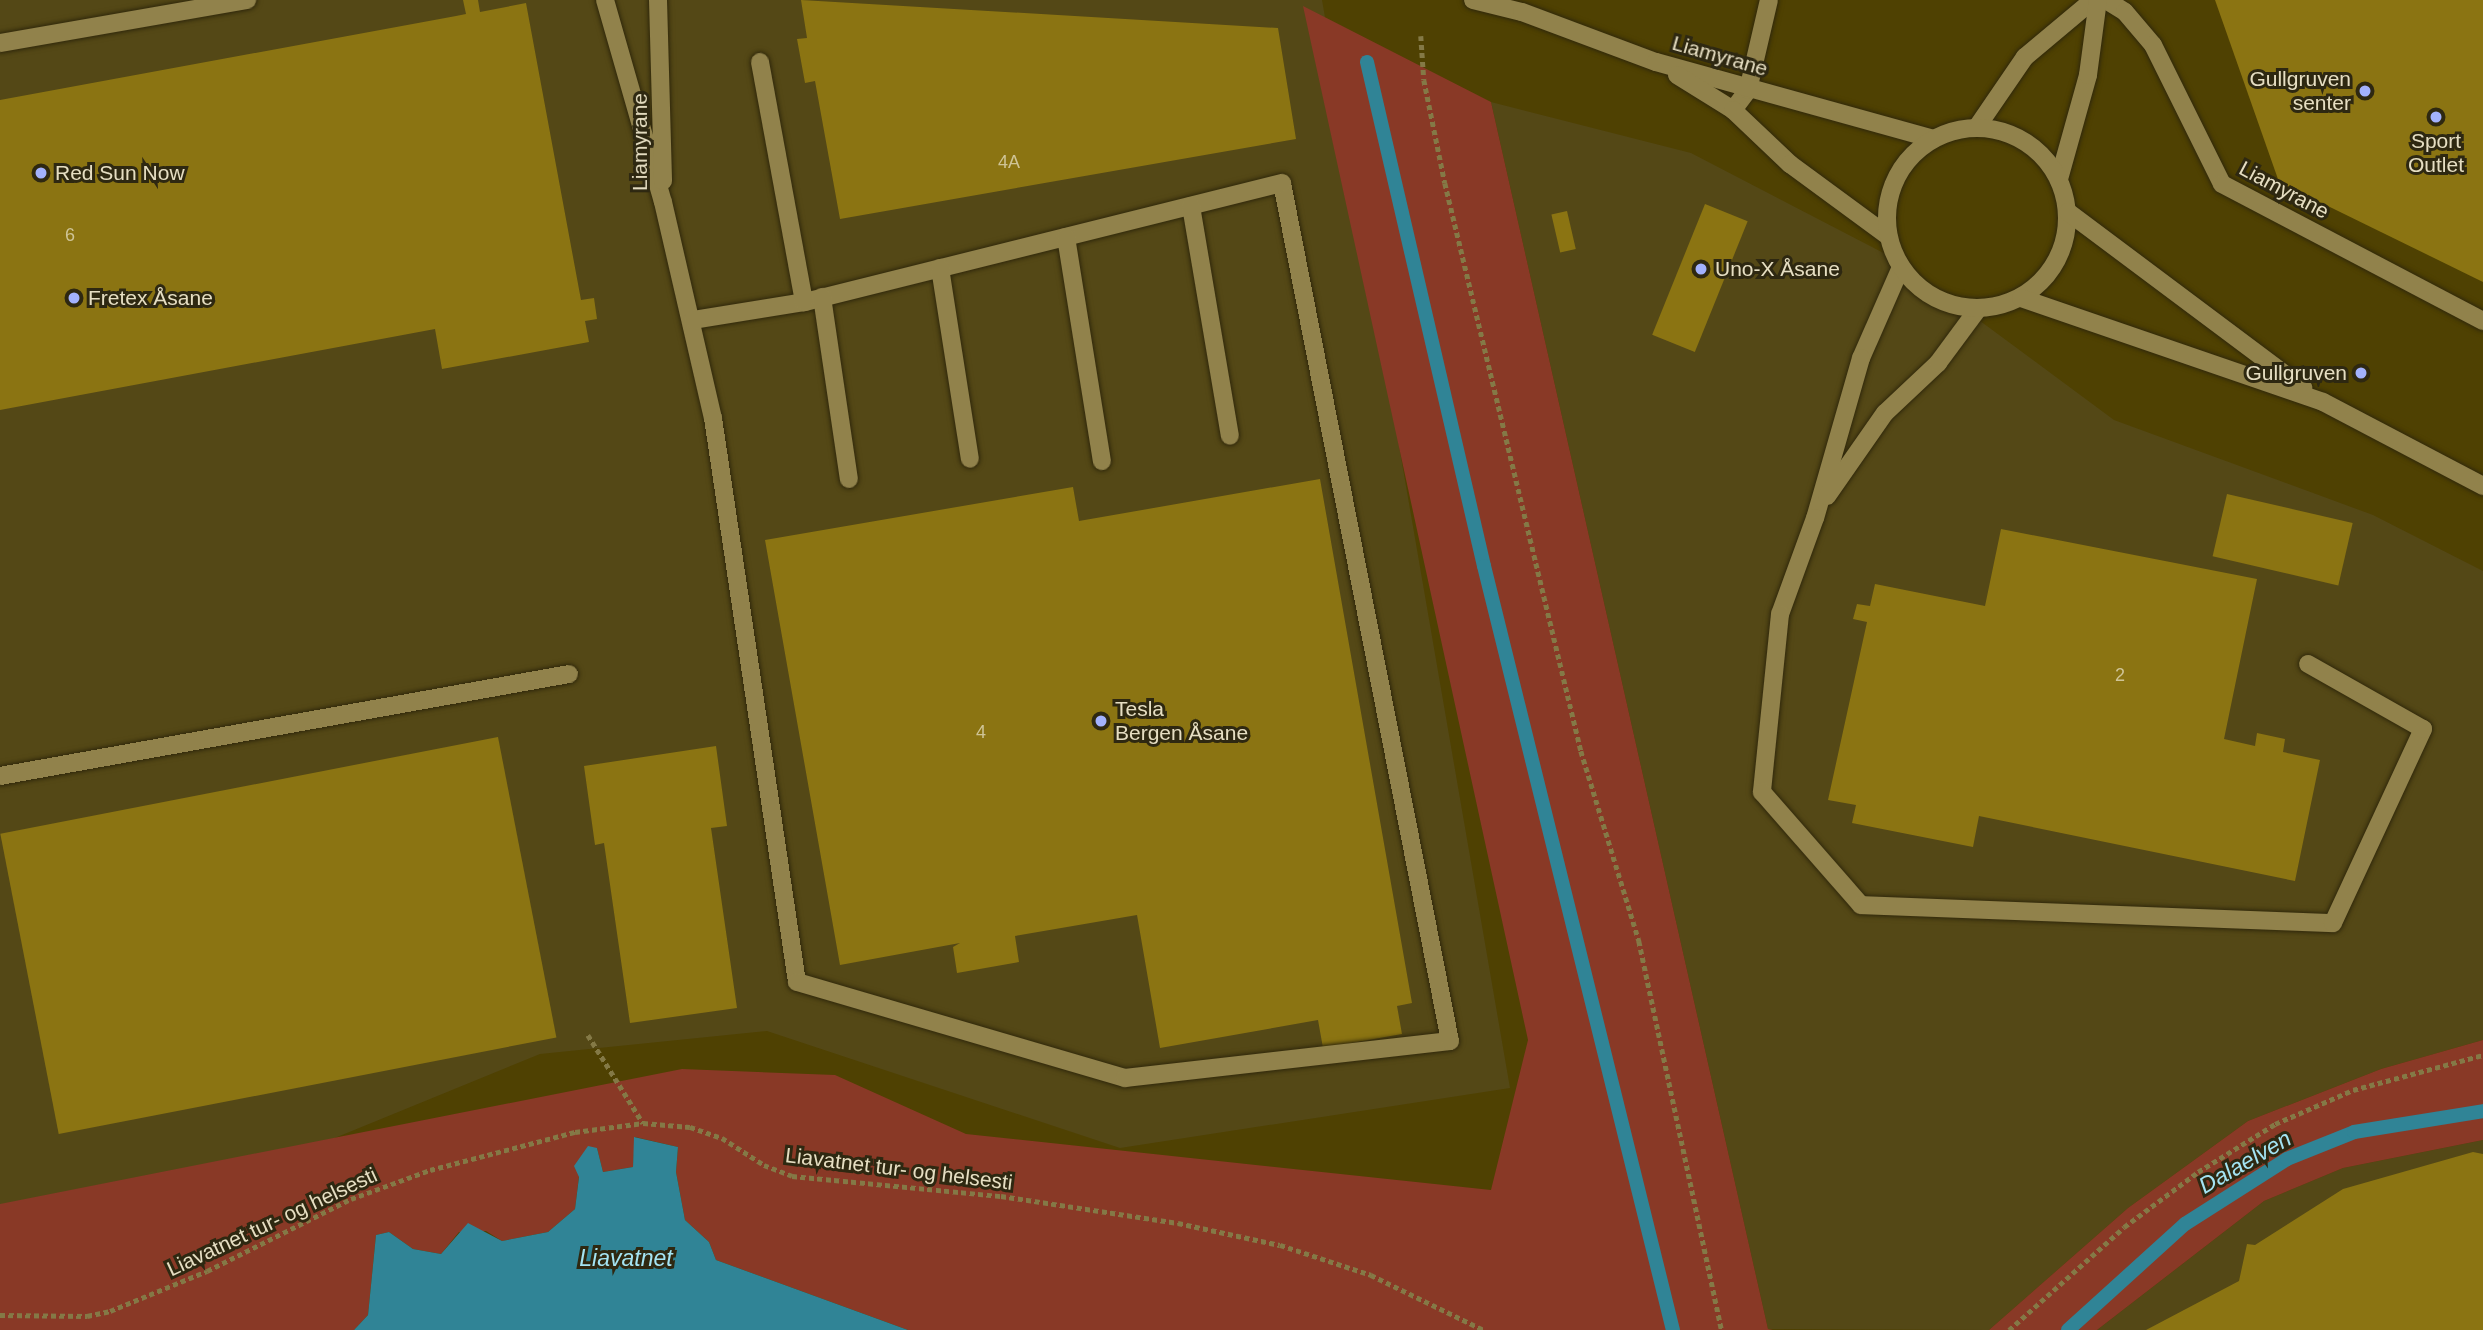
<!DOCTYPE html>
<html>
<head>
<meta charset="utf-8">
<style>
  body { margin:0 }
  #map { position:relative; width:2483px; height:1330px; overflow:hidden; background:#4f4102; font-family:Arial,sans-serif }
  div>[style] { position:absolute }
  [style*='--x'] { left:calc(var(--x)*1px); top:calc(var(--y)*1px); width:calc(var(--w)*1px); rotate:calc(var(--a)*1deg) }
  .built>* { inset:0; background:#544816 }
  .green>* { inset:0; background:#893926 }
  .water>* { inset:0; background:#308496 }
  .stream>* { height:14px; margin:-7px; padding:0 7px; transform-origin:7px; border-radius:7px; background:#308496 }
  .building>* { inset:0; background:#8b7412; transform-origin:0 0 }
  .path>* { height:4.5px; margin-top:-2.25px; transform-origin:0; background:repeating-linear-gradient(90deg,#847946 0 5px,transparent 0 8.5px) }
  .roads { filter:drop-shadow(0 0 2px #30280b) drop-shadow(0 0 2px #30280b) }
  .service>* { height:18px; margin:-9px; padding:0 9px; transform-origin:9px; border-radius:9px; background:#91824b }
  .minor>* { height:18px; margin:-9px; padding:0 9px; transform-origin:9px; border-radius:9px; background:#91824b }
  .secondary>* { height:18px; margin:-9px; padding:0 9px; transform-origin:9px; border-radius:9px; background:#91824b }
  .secondary>.ring { margin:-9px; padding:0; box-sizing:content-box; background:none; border:18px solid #91824b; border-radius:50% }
  .dots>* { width:19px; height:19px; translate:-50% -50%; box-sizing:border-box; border:4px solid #2e2811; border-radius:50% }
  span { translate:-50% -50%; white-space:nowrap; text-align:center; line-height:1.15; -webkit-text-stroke:6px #2e2811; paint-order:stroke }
  .number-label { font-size:18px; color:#cfc496 }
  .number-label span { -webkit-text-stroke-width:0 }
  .street-label { font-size:21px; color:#e6dec2 }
  .poi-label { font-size:21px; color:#e6dec2 }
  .right { translate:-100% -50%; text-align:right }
  .left { translate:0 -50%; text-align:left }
  .water-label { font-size:23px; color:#a4e4f3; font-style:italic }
</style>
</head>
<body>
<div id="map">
  <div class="built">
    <i style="clip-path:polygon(0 0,1322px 0,1510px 1088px,1120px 1148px,767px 1031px,540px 1054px,276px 1162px,0 1234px)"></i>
    <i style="clip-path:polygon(1491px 102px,1691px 153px,1899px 261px,2114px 420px,2373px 515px,2483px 571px,2483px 1040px,2381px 1069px,2248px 1121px,2128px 1208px,1989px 1330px,1768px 1329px)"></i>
    <i style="clip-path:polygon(2483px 1140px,2483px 1330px,2097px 1330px,2264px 1201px,2343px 1168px)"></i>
  </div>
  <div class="green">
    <i style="clip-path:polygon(1303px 6px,1491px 102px,1768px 1329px,1773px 1330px,908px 1330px,716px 1260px,709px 1242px,685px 1220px,676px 1172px,678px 1147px,635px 1137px,633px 1167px,603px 1172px,597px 1148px,579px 1176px,575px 1209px,548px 1232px,502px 1241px,486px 1231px,459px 1232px,441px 1254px,413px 1249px,389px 1232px,376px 1235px,368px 1315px,354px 1330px,0 1330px,0 1204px,682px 1069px,835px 1075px,966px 1134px,1491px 1190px,1528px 1040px)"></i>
    <i style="clip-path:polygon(2483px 1040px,2483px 1140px,2343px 1168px,2264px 1201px,2097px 1330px,1989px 1330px,2128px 1208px,2248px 1121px,2381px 1069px)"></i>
  </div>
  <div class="water">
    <i style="clip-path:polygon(634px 1137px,678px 1147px,676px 1172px,685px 1220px,709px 1242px,716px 1260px,908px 1330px,354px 1330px,368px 1315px,376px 1235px,389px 1232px,413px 1249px,441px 1254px,468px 1223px,502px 1241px,548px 1232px,575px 1209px,579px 1177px,574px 1166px,588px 1146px,597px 1148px,603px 1172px,633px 1167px)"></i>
  </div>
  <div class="stream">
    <i style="--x:1367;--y:62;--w:517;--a:76.93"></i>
    <i style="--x:1484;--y:566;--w:787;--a:76.11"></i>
    <i style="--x:2068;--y:1330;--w:158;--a:-42.2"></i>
    <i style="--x:2185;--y:1224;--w:121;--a:-32.5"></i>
    <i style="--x:2287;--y:1159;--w:72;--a:-21.9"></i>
    <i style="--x:2354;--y:1132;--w:131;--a:-9.2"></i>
  </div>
  <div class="building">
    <i style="clip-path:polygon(463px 0,478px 0,480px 12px,526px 3px,581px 300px,594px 298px,597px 319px,585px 321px,589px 342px,442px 369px,435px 329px,0 410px,0 100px,456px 16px,466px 14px)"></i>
    <i style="clip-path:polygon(801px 0,1278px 28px,1296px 139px,840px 219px,815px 81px,805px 83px,797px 39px,807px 38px)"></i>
    <i style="clip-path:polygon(2215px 0,2483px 0,2483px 282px,2279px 182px)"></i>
    <i style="left:1705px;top:204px;width:46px;height:141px;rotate:22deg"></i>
    <i style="left:1567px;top:211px;width:39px;height:16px;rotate:77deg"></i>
    <i style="clip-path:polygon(1320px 479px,1412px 1003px,1397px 1006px,1402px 1034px,1323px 1048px,1318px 1020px,1160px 1048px,1137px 915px,1015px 936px,1019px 962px,957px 973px,953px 947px,960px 943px,840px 965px,765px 540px,1073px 487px,1079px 521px)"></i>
    <i style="left:2227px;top:494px;width:129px;height:64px;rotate:13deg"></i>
    <i style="clip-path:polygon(2001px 529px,2257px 579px,2224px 739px,2255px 746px,2257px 733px,2285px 739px,2283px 752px,2320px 760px,2295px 881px,1979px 816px,1973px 847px,1852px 823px,1856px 805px,1828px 800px,1867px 622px,1853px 619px,1857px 604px,1870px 606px,1875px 584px,1985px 606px)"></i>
    <i style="left:498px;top:737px;width:306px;height:507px;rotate:79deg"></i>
    <i style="clip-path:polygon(716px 746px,727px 826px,711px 828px,737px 1008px,630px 1023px,604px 843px,595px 845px,584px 766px)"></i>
    <i style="clip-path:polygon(2473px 1152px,2483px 1154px,2483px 1330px,2146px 1330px,2239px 1281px,2247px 1244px,2255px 1245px,2343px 1189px)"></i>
  </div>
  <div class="path">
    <i style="--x:1421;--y:36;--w:44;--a:86.1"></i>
    <i style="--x:1424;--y:80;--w:105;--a:78.5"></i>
    <i style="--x:1445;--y:183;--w:584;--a:76.53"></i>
    <i style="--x:1581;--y:751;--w:199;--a:73"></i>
    <i style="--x:1639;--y:941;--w:398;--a:78"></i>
    <i style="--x:588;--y:1035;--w:104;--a:58"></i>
    <i style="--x:0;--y:1315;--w:87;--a:0.7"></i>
    <i style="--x:87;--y:1316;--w:24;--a:-12"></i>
    <i style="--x:110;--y:1311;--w:105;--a:-22.4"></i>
    <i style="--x:207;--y:1271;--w:161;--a:-26.6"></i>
    <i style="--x:351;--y:1199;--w:84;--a:-20.2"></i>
    <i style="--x:430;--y:1170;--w:150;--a:-14.7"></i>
    <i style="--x:575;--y:1132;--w:69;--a:-7.5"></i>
    <i style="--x:643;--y:1123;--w:47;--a:4.9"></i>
    <i style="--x:690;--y:1127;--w:34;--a:19"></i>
    <i style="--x:722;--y:1138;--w:50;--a:32.7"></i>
    <i style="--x:764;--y:1165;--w:30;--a:21"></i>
    <i style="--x:792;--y:1176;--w:210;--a:5.5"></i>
    <i style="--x:1001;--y:1196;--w:179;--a:8.7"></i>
    <i style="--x:1178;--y:1223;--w:104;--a:12.2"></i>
    <i style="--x:1280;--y:1245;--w:96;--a:18.2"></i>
    <i style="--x:1371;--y:1275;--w:126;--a:26"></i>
    <i style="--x:2009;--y:1330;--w:154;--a:-41.8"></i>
    <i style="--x:2124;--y:1227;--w:92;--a:-36.6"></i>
    <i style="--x:2198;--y:1172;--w:91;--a:-31.9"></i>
    <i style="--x:2275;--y:1124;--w:85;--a:-23.6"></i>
    <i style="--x:2353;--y:1090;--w:135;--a:-15.1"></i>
  </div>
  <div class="roads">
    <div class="service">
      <i style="--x:605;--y:0;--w:210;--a:74"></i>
      <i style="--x:663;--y:202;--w:222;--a:77"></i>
      <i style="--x:713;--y:418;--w:570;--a:81.53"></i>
      <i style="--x:797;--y:982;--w:342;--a:16.3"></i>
      <i style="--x:1125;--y:1078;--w:327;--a:-6.5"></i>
      <i style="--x:1450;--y:1041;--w:874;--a:-101.08"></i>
      <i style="--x:1282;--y:183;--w:493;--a:166"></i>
      <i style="--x:804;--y:302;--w:112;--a:170.8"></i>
      <i style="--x:658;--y:0;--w:181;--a:88.4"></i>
      <i style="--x:2106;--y:0;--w:22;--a:32"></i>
      <i style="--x:2125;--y:12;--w:43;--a:49.7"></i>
      <i style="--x:2153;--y:45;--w:155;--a:63.6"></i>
      <i style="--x:2222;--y:184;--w:295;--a:27.7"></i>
      <i style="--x:0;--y:43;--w:251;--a:-9.9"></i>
      <i style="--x:760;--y:62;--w:244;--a:79.6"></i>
      <i style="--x:1733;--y:110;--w:25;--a:-53"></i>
      <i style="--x:1748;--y:90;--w:92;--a:-76.9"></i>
      <i style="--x:1191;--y:206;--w:233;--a:80.4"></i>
      <i style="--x:1066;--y:237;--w:227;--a:80.9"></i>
      <i style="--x:1901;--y:267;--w:99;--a:113.7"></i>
      <i style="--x:1861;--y:358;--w:166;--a:106"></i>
      <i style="--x:1815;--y:518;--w:102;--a:110"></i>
      <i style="--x:1780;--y:614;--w:179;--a:95.8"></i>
      <i style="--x:1762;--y:792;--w:150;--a:48.8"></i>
      <i style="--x:1861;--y:905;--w:472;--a:2.2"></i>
      <i style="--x:2333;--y:923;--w:214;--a:-65.1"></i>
      <i style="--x:2423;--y:729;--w:132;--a:-150.5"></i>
      <i style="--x:940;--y:268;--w:193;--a:81.1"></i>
      <i style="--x:822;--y:297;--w:184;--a:81.6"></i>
      <i style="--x:1827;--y:496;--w:101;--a:-55.1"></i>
      <i style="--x:1885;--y:413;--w:73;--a:-43.3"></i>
      <i style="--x:1938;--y:363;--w:67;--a:-53.5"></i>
      <i style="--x:0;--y:776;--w:578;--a:-10.16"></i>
    </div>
    <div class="minor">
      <i style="--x:1977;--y:127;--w:85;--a:-55.6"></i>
      <i style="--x:2025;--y:57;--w:89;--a:-40"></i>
      <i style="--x:2059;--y:179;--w:108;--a:-74.4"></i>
      <i style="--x:2088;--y:75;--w:76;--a:-82.4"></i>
    </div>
    <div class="secondary">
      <i style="--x:1473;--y:0;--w:50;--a:13.8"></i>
      <i style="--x:1522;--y:12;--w:143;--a:20.5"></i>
      <i style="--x:1656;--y:62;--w:288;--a:15.5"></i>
      <i style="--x:1677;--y:75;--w:66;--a:32"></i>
      <i style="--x:1733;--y:110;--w:79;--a:43.5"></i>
      <i style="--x:1790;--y:164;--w:122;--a:36.3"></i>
      <i class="ring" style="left:1887px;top:128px;width:162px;height:162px"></i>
      <i style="--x:2068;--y:212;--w:294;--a:36.8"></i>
      <i style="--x:2021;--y:298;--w:319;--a:19"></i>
      <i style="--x:2323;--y:402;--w:181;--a:27.7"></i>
    </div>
  </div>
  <div class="dots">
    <i style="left:2365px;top:91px;background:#a3b2fd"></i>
    <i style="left:2436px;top:117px;background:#a3b2fd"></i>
    <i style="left:41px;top:173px;background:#a3b2fd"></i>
    <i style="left:1701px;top:269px;background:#a3b2fd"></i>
    <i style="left:74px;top:298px;background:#a3b2fd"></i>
    <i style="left:2361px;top:373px;background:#a3b2fd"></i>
    <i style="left:1101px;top:721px;background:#a3b2fd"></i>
  </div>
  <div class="number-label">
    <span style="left:1009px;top:162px">4A</span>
    <span style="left:70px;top:235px">6</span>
    <span style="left:2120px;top:675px">2</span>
    <span style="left:981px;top:732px">4</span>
  </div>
  <div class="street-label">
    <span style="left:1720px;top:56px;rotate:16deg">Liamyrane</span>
    <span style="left:640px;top:142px;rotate:-90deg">Liamyrane</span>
    <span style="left:2284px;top:190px;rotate:28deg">Liamyrane</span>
    <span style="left:899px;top:1169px;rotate:7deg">Liavatnet tur- og helsesti</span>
    <span style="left:272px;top:1222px;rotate:-25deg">Liavatnet tur- og helsesti</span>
  </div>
  <div class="poi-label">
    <span class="right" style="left:2351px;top:91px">Gullgruven<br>senter</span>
    <span style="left:2436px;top:153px">Sport<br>Outlet</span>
    <span class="left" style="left:55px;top:173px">Red Sun Now</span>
    <span class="left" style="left:1715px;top:269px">Uno-X Åsane</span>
    <span class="left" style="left:88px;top:298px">Fretex Åsane</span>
    <span class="right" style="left:2347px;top:373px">Gullgruven</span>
    <span class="left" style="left:1115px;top:721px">Tesla<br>Bergen Åsane</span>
  </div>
  <div class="water-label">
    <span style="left:2245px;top:1162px;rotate:-30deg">Dalaelven</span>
    <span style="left:626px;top:1258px">Liavatnet</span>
  </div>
</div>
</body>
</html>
